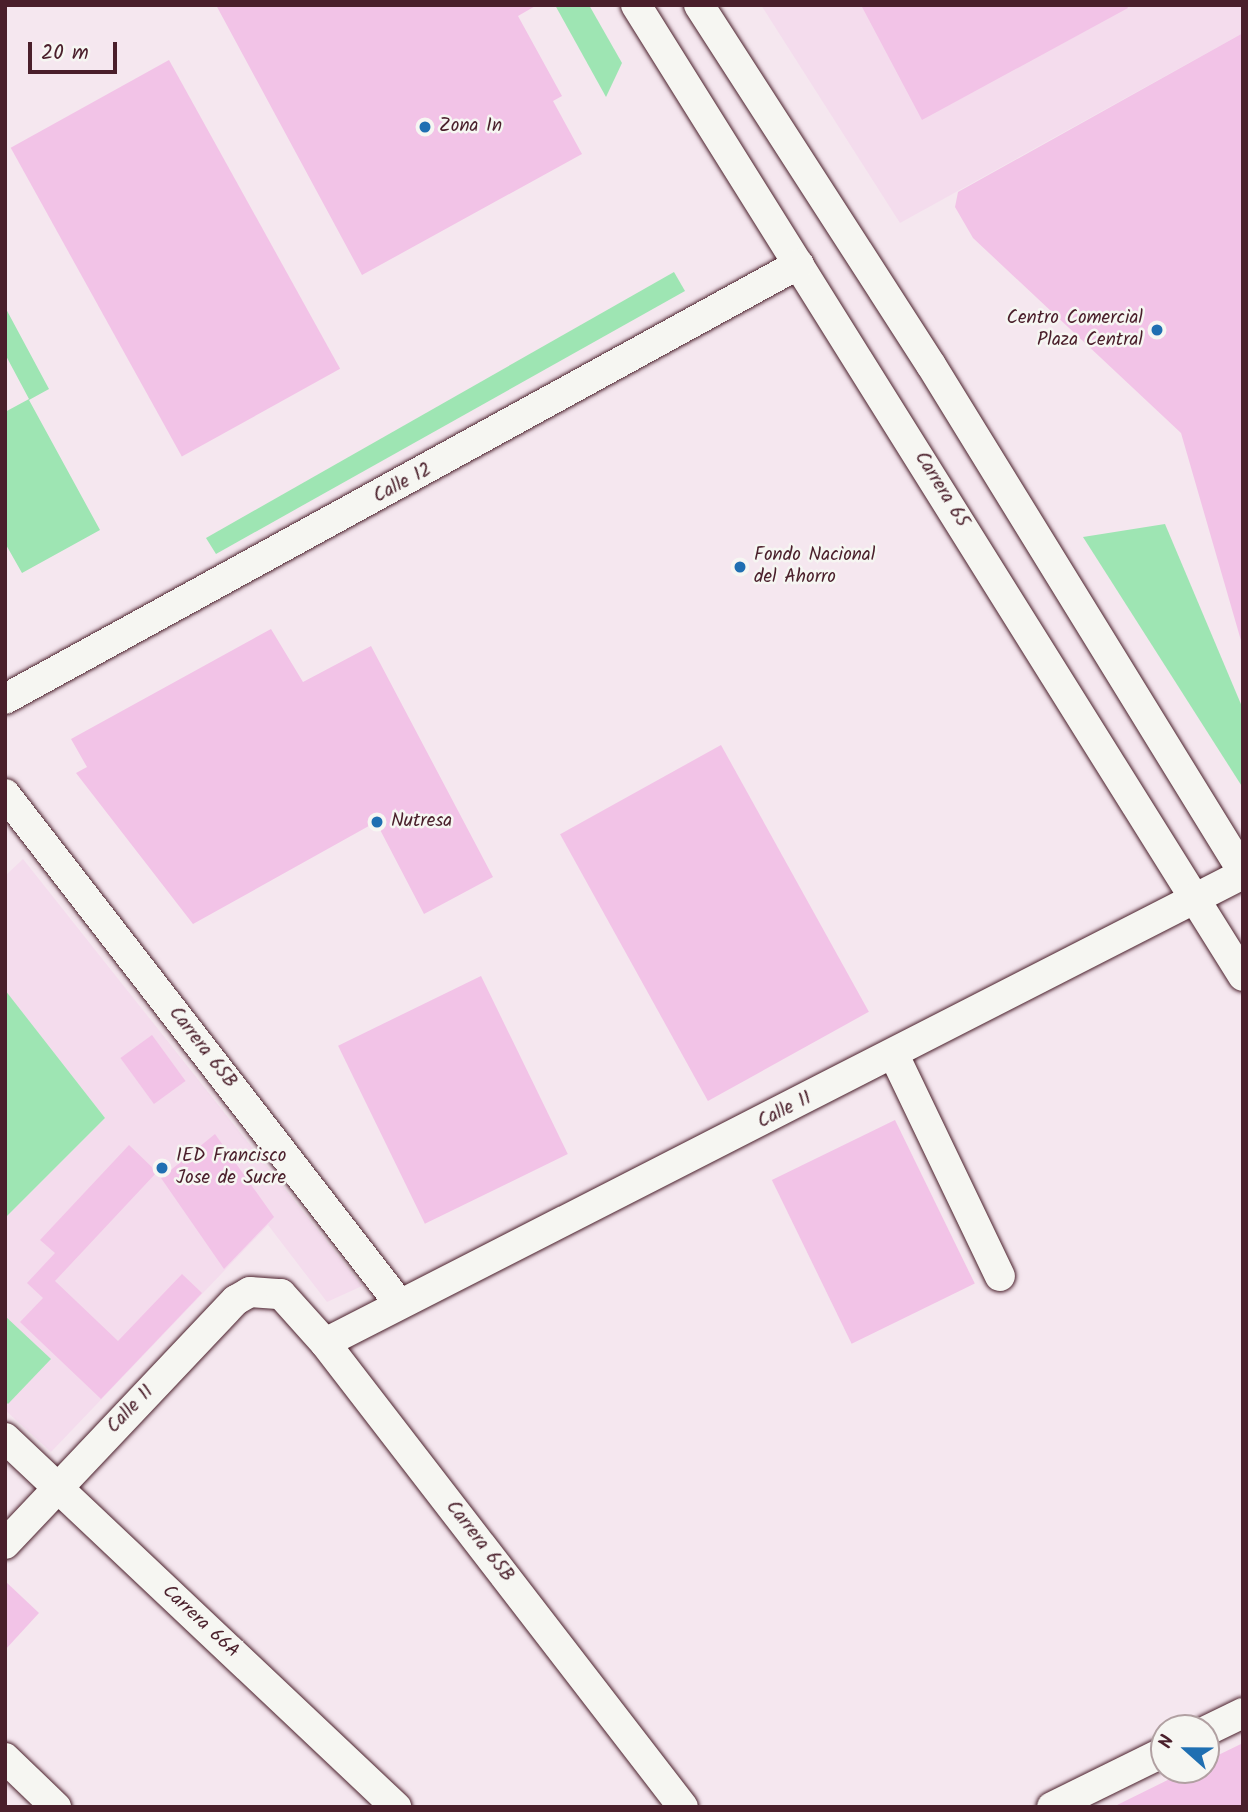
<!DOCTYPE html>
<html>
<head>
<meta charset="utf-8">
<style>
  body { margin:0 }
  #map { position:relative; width:1248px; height:1812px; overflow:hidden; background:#f5e7ef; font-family:Kalam,sans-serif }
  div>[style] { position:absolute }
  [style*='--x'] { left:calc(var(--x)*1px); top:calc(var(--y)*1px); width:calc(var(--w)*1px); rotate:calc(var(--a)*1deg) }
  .built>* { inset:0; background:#f4dced }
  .green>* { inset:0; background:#9ee5b3 }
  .building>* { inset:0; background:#f2c3e7; transform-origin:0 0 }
  .roads { filter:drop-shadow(0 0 2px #4a1f2b) drop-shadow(0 0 2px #4a1f2b) }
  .minor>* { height:30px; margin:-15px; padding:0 15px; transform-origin:15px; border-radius:15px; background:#f6f6f2 }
  .dots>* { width:19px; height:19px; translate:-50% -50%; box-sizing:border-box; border:4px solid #f6f6f2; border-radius:50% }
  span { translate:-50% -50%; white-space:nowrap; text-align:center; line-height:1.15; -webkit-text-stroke:5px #f6f6f2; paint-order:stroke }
  .poi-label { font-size:19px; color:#4a1f2b }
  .left { translate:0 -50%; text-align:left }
  .right { translate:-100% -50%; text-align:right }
  .street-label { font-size:19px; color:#4a1f2b }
  .frame { position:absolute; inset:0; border:7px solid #4a1f2b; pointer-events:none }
  .north { position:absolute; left:1150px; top:1714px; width:70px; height:70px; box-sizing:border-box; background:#f6f6f2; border:2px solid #b1a0a2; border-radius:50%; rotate:291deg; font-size:19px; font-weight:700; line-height:28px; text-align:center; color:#4a1f2b }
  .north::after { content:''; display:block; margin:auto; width:24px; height:32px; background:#1f6fb2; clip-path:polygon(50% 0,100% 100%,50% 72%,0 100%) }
  .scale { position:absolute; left:28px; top:42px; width:89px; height:32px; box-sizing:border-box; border:4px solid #4a1f2b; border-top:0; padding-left:9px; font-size:21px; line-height:24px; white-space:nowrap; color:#4a1f2b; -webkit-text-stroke:5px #f6f6f2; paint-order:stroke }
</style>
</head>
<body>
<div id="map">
  <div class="built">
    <i style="clip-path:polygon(761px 5px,1243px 5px,1243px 33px,900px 223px)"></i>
    <i style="clip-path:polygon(23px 859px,362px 1286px,327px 1302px,268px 1225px,51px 1452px,5px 1410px,5px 1218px,105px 1118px,5px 990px,5px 876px)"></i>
  </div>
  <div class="green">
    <i style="clip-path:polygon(555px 5px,589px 5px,622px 63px,606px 97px)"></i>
    <i style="clip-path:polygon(674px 272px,685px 291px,216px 554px,206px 538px)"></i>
    <i style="clip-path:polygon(5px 307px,49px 389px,29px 400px,100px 530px,22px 573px,5px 543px,5px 412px,29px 399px,5px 354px)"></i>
    <i style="clip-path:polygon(1165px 524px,1243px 709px,1243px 788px,1083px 537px)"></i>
    <i style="clip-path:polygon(5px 990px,105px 1118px,5px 1218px)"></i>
    <i style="clip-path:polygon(5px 1316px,51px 1359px,8px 1404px,5px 1401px)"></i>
  </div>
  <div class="building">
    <i style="clip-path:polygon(216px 5px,537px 5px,518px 16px,562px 96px,553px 101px,582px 154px,362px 275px)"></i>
    <i style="clip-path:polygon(861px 5px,1126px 5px,1128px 8px,922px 120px)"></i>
    <i style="clip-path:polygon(1243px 33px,1243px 644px,1242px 644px,1181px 433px,973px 238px,955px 207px,958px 192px)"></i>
    <i style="left:169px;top:60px;width:353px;height:181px;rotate:61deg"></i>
    <i style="clip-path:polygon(271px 629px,303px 682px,371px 646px,493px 877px,424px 914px,376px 822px,193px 924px,76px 773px,87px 767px,71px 739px)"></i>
    <i style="left:721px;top:745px;width:305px;height:184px;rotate:61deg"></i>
    <i style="left:481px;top:976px;width:198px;height:159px;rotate:64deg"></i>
    <i style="left:152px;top:1035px;width:57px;height:39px;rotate:54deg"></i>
    <i style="left:895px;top:1120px;width:182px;height:137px;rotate:64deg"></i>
    <i style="clip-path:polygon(215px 1134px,274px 1217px,224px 1269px,161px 1178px)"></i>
    <i style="clip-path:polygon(129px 1145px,157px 1172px,55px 1281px,118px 1341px,182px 1274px,202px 1293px,101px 1399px,20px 1322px,43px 1298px,27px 1283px,55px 1253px,40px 1240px)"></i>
    <i style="clip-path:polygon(5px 1581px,39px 1613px,5px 1650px)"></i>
    <i style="clip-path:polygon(1243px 1743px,1243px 1807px,1113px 1807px,1188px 1770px,1206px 1770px,1206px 1761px)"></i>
  </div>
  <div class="roads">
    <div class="minor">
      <i style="--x:636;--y:5;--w:1145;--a:57.99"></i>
      <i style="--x:699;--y:5;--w:428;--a:57.2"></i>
      <i style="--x:931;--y:365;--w:595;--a:58.39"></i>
      <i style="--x:5;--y:699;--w:905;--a:-28.72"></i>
      <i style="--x:5;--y:794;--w:642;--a:52.27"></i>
      <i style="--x:894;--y:1055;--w:245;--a:64.4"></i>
      <i style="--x:325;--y:1343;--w:1031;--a:-27.06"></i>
      <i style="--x:5;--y:1438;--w:538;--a:43.34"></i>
      <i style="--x:5;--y:1544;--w:336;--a:-46.6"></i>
      <i style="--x:236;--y:1300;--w:16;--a:-30"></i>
      <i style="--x:250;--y:1292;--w:31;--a:4"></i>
      <i style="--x:281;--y:1294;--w:66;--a:48.1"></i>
      <i style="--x:325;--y:1343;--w:586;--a:52.35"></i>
      <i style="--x:1206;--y:1731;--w:41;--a:-25.9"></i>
      <i style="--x:5;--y:1758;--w:71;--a:43.9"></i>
      <i style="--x:1052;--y:1807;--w:125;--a:-26.2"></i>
    </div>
  </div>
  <div class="dots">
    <i style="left:425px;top:127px;background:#1f6fb2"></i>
    <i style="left:1157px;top:330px;background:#1f6fb2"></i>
    <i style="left:740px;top:567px;background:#1f6fb2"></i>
    <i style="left:377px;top:822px;background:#1f6fb2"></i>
    <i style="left:162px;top:1168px;background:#1f6fb2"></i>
  </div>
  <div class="poi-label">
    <span class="left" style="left:439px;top:127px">Zona In</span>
    <span class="right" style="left:1143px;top:330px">Centro Comercial<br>Plaza Central</span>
    <span class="left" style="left:754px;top:567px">Fondo Nacional<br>del Ahorro</span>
    <span class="left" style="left:391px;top:822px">Nutresa</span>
    <span class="left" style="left:176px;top:1168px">IED Francisco<br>Jose de Sucre</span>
  </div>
  <div class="street-label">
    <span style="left:403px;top:484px;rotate:-28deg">Calle 12</span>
    <span style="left:941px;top:490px;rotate:58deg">Carrera 65</span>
    <span style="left:202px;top:1048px;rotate:52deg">Carrera 65B</span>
    <span style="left:785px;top:1111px;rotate:-27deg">Calle 11</span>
    <span style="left:131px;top:1410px;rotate:-46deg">Calle 11</span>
    <span style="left:479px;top:1542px;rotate:52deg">Carrera 65B</span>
    <span style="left:200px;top:1622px;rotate:43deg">Carrera 66A</span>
  </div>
  <div class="frame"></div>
  <div class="north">N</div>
  <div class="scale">20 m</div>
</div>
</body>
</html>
